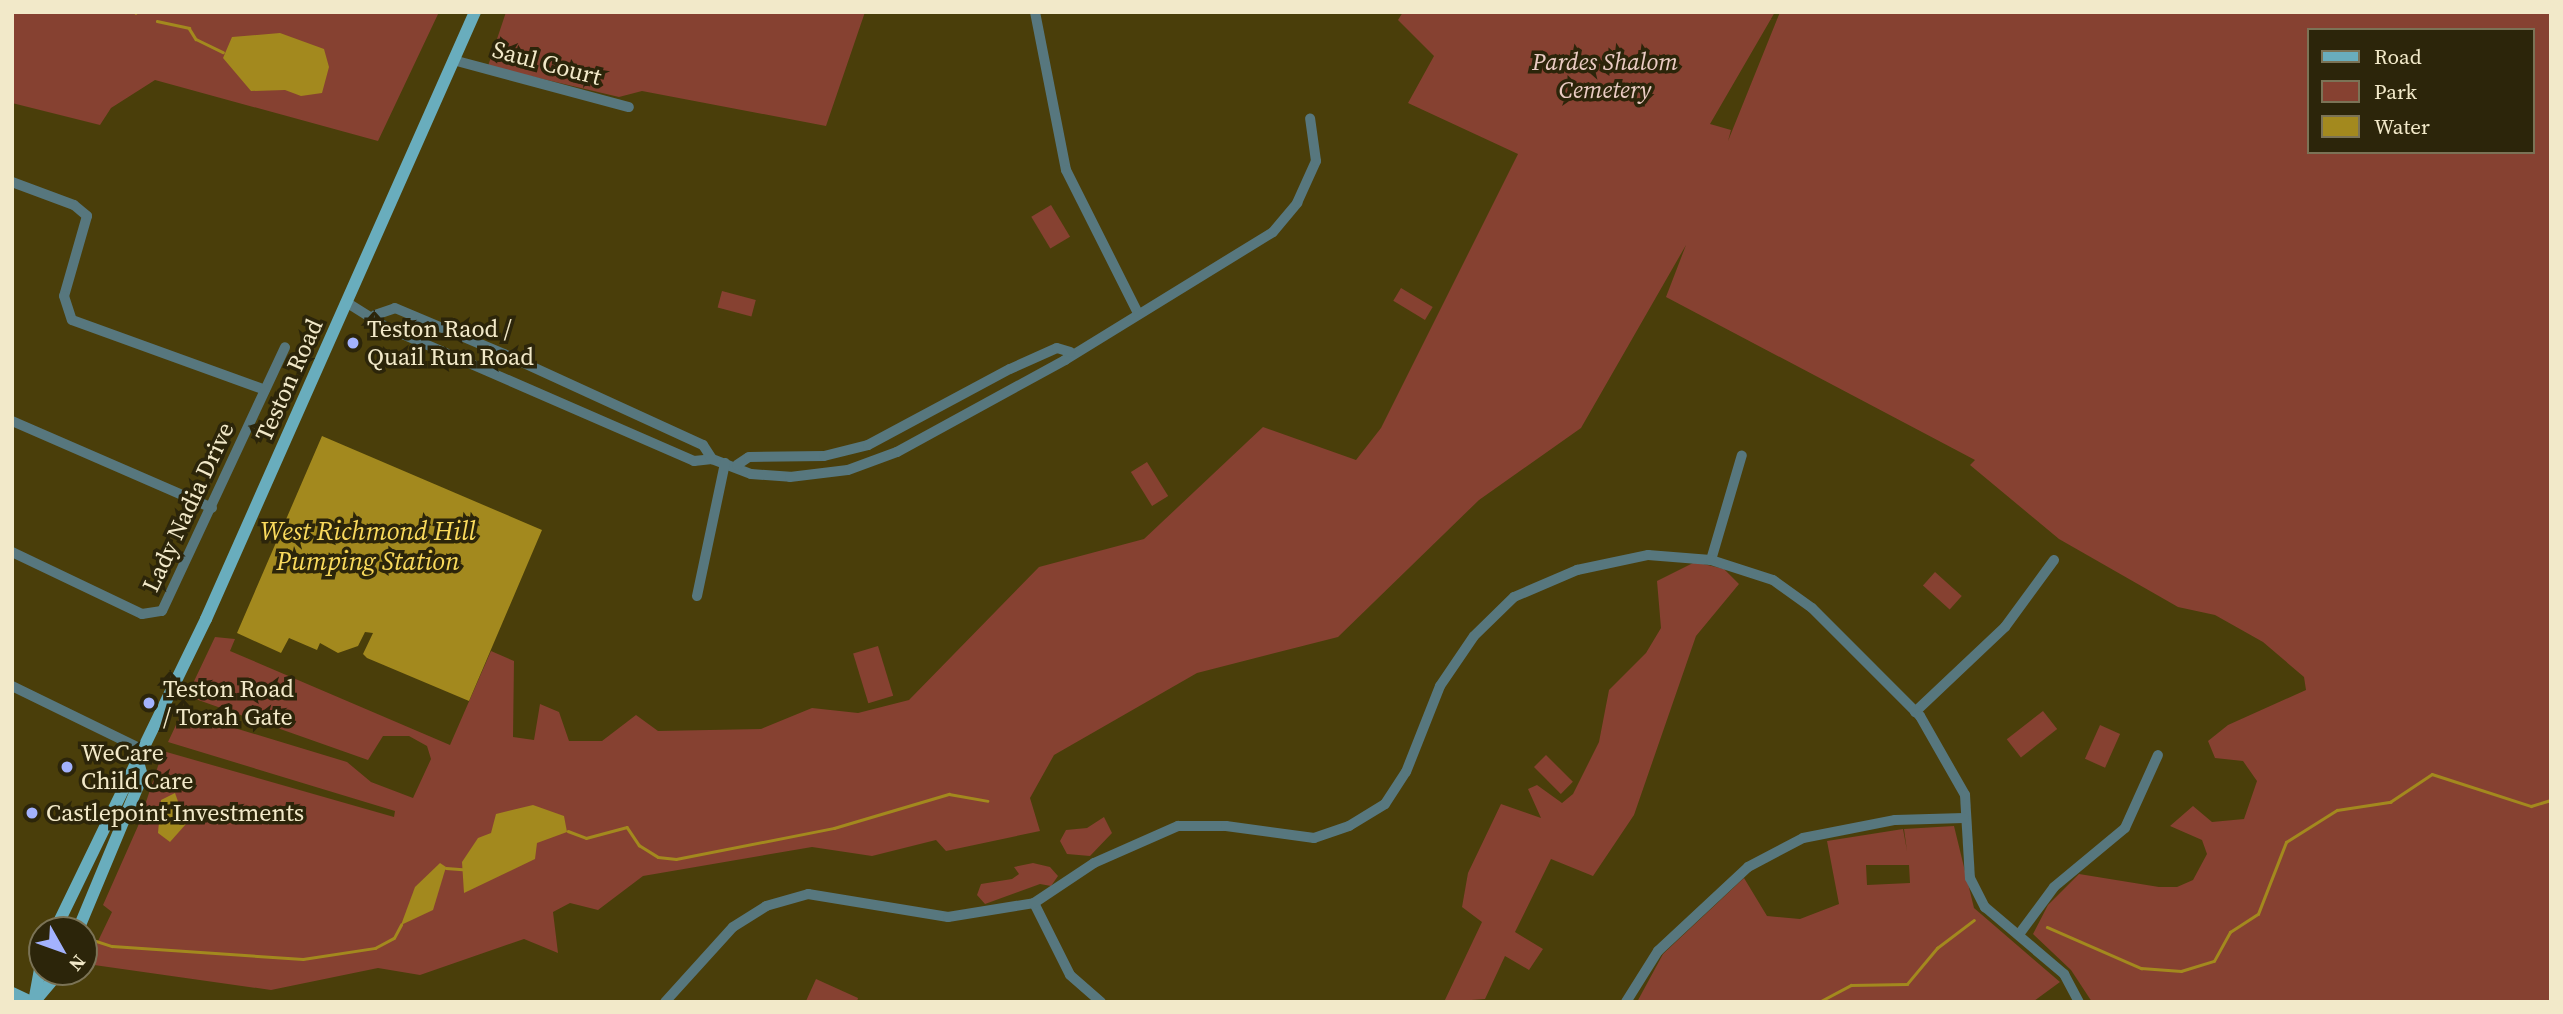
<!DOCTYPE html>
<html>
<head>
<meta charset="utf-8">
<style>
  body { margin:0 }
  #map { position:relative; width:2563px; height:1014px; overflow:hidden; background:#4a3e0a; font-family:"Source Serif 4",serif }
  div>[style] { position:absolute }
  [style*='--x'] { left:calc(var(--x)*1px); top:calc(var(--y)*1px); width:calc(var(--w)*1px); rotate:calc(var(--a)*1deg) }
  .green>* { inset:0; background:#864131; transform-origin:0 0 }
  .water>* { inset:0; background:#a3891e }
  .stream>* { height:2.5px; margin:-1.25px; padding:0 1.25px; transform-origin:1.25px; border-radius:1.25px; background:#a3891e }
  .minor>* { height:10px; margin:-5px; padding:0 5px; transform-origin:5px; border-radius:5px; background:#57777e }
  .major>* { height:12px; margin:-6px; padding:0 6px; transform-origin:6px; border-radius:6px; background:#69adbd }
  .dots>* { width:19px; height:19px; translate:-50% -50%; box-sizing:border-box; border:4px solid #2c250a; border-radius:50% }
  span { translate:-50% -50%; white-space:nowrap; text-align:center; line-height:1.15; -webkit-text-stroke:7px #2c250a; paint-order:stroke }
  .park-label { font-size:24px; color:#ebccc4; font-style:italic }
  .street-label { font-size:24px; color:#f2e9c9 }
  .poi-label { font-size:24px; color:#f2e9c9 }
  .left { translate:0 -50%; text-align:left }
  .water-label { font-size:26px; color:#fada5d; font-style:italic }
  .frame { position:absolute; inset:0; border:14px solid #f2e9c9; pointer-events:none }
  .legend { position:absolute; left:2307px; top:28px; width:228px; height:126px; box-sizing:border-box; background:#2c250a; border:2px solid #7b7356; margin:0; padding:9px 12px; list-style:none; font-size:21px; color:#f2e9c9 }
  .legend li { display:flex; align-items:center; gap:14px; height:35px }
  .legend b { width:35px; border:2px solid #7b7356 }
  .north { position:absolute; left:28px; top:916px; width:70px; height:70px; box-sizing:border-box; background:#2c250a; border:2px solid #7b7356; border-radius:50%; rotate:130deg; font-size:19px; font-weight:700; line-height:28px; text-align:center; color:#f2e9c9 }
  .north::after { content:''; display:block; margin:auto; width:24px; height:32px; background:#a3b2fd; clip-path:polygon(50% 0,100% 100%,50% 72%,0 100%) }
</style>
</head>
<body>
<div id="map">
  <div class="green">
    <i style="clip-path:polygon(12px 12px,439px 12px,378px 141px,155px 80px,111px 108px,100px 125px,12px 103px)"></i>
    <i style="clip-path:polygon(506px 12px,865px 12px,826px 126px,642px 91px,619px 97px,488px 66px)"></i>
    <i style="clip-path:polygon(evenodd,1403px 12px,1775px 12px,1710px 124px,1731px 130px,1728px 141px,1780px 12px,2551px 12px,2551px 1002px,2092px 1002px,2071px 970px,2033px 934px,2048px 905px,2079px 874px,2159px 887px,2177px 887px,2193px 880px,2207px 854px,2202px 840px,2170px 826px,2193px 806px,2212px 822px,2244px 819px,2257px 781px,2243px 761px,2215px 758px,2208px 741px,2228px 725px,2306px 690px,2304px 677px,2263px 642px,2215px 615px,2178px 607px,2059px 539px,1970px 465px,1975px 460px,1666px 297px,1686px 245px,1581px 428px,1479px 500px,1338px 637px,1197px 673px,1054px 755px,1030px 798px,1040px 831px,946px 851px,936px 840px,872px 856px,812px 847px,643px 876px,598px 910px,570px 903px,553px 912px,558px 953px,524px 939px,420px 975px,378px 968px,271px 990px,87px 964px,112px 912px,103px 905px,138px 826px,163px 751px,394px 817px,395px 811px,168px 742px,182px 712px,347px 762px,371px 782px,413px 798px,431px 759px,427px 746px,409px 736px,383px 736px,368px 760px,187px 696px,215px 637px,235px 639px,230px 651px,450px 745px,491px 651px,514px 661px,513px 737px,534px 740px,540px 704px,559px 712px,569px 741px,602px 741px,636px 715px,658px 731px,761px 729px,812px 708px,858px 713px,909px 700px,1039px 567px,1144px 539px,1263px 427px,1356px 460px,1381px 428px,1518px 154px,1408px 103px,1434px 56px,1398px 20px,1403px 12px,2309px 30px,2533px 30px,2533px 152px,2309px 152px,2309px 30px)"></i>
    <i style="left:1051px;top:205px;width:37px;height:23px;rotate:59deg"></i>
    <i style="left:1401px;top:288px;width:37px;height:15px;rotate:31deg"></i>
    <i style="left:722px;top:291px;width:35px;height:17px;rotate:15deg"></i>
    <i style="left:1147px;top:462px;width:40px;height:19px;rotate:58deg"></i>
    <i style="clip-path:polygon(1695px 562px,1724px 569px,1739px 584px,1696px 636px,1634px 815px,1593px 876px,1551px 859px,1515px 932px,1543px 949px,1529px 970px,1505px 956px,1485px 999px,1444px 1002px,1482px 922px,1462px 907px,1468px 873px,1501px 804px,1541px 818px,1528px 789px,1537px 785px,1562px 803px,1573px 794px,1599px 742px,1609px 690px,1646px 653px,1661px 628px,1657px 581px)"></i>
    <i style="left:1935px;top:572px;width:36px;height:18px;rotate:42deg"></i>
    <i style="left:878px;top:646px;width:52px;height:26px;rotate:73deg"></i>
    <i style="left:2043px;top:711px;width:23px;height:46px;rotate:52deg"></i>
    <i style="left:2100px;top:725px;width:22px;height:37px;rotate:24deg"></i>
    <i style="left:1546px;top:755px;width:38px;height:17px;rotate:45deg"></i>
    <i style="clip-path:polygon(1104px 817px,1112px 833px,1090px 856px,1067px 854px,1060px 841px,1066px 830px,1087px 828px)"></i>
    <i style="clip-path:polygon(evenodd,1954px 826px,1974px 908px,2060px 982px,2034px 1001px,1637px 1002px,1663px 954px,1744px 878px,1767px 916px,1800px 919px,1839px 904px,1827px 841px,1903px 829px,1907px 851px,1904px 829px,1954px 826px,1866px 865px,1909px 865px,1910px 883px,1867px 885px,1866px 865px)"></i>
    <i style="clip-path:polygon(1033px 863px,1050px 867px,1058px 876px,1051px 886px,1040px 884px,985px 904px,977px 895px,981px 884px,1012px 879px,1019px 874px,1014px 867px)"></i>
    <i style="clip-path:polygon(816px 979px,858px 998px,857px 1002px,806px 1001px)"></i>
  </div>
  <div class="water">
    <i style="clip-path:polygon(280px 33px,324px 49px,329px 67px,322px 93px,301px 96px,285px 90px,251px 91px,223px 58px,232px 37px)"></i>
    <i style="clip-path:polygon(322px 436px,542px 530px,469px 701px,367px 658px,363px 654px,373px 633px,365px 632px,358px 646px,338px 653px,320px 643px,317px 650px,289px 638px,281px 653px,237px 633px)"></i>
    <i style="clip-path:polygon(175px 793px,186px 824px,170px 842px,158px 833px,161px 800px)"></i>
    <i style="clip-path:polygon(533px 805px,564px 816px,567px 832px,537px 843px,535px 859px,464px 893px,462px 862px,478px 838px,491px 833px,496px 814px)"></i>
    <i style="clip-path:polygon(440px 863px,446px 867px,433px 910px,401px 925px,415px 887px)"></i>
  </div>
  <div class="stream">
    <i style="--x:135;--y:12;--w:1;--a:45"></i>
    <i style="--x:157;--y:21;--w:33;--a:12"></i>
    <i style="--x:189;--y:28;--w:13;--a:58"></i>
    <i style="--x:196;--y:39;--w:30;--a:26"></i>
    <i style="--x:568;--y:831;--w:19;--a:21"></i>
    <i style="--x:586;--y:838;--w:42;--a:-15"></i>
    <i style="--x:627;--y:827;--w:22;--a:56"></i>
    <i style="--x:639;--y:845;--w:22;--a:32"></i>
    <i style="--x:658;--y:857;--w:18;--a:6"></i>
    <i style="--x:676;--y:859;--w:161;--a:-11.1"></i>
    <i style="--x:834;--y:828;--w:120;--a:-16.5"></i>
    <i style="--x:949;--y:794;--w:39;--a:10"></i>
    <i style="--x:446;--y:868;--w:16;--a:4"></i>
    <i style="--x:2047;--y:927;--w:103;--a:23.6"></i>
    <i style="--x:2141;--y:968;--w:40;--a:4.3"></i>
    <i style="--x:2181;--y:971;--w:34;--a:-17"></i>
    <i style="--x:2214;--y:961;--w:33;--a:-61"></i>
    <i style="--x:2230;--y:932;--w:33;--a:-33"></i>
    <i style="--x:2258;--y:914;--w:77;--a:-68.7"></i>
    <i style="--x:2286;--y:842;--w:60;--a:-32.1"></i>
    <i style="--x:2337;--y:810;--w:54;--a:-8.6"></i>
    <i style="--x:2390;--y:802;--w:50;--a:-33.7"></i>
    <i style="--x:2432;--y:774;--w:104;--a:17.9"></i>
    <i style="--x:2531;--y:806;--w:21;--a:-17"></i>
    <i style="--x:84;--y:937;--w:29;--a:18"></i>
    <i style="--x:112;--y:946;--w:191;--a:3.9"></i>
    <i style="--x:303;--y:959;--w:73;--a:-8.7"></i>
    <i style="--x:375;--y:948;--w:21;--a:-28"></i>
    <i style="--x:394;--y:938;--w:15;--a:-62"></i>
    <i style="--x:1819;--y:1002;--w:36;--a:-28"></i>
    <i style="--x:1851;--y:985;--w:56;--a:-1"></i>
    <i style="--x:1907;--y:984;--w:47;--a:-50.2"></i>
    <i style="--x:1937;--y:948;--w:46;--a:-37.1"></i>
  </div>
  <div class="minor">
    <i style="--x:1035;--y:12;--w:161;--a:78.9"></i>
    <i style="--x:1066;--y:170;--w:160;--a:63.3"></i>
    <i style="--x:453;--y:60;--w:182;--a:15"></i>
    <i style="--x:12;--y:182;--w:66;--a:20.4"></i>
    <i style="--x:74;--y:205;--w:17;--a:40"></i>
    <i style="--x:87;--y:216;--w:83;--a:106"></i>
    <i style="--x:64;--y:296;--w:25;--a:72"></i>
    <i style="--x:72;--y:320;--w:205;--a:19.9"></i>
    <i style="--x:346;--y:302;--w:47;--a:32"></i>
    <i style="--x:386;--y:327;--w:336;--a:23.5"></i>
    <i style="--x:694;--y:461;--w:18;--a:-6"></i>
    <i style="--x:712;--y:459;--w:42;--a:21"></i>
    <i style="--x:751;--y:474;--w:39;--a:4"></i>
    <i style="--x:790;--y:477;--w:58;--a:-6.9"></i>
    <i style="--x:848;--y:470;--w:52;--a:-20.2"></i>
    <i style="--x:897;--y:452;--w:192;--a:-28.7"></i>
    <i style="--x:1065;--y:360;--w:244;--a:-31.6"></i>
    <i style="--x:1273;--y:232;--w:38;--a:-50"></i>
    <i style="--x:1297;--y:203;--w:46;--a:-65.7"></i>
    <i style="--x:1316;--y:161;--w:43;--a:-97.9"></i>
    <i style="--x:375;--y:315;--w:21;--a:-19"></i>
    <i style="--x:395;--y:308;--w:118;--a:22.9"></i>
    <i style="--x:504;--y:354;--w:219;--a:24.6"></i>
    <i style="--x:703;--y:445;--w:17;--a:57"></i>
    <i style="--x:12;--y:421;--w:218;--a:23.5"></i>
    <i style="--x:737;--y:465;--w:14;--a:-34"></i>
    <i style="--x:749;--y:457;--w:75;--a:-0.8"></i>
    <i style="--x:824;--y:456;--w:45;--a:-14"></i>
    <i style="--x:868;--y:445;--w:161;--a:-28.2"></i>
    <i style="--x:1010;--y:369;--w:51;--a:-24.1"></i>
    <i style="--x:1057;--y:348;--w:14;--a:17"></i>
    <i style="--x:12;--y:552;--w:144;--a:25.5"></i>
    <i style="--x:142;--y:614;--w:20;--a:-9"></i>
    <i style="--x:162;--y:611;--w:291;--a:-65"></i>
    <i style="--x:1711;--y:560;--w:109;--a:-73.6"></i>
    <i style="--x:697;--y:596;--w:136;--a:-78.1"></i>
    <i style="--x:12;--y:686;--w:146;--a:26"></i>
    <i style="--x:1915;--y:712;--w:124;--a:-43.4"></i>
    <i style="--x:2005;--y:627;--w:83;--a:-53.8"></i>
    <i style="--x:1034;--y:903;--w:80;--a:63.4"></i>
    <i style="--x:1070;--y:975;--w:41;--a:41.1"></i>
    <i style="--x:2020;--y:933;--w:57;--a:-53.5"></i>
    <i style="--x:2054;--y:887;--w:92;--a:-39.7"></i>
    <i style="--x:2125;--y:828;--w:80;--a:-65.7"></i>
    <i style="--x:665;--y:1002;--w:101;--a:-47.8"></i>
    <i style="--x:733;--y:927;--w:39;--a:-32"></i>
    <i style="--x:766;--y:906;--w:44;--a:-15.9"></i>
    <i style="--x:808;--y:894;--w:142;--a:9.3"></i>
    <i style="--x:948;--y:917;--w:87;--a:-9.2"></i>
    <i style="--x:1034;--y:903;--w:72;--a:-33.7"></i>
    <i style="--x:1094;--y:863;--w:92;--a:-23.8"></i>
    <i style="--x:1178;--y:826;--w:48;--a:0"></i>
    <i style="--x:1226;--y:826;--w:89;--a:7.8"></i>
    <i style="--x:1314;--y:838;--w:37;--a:-19"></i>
    <i style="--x:1349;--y:826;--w:42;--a:-31.4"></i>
    <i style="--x:1385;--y:804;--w:38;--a:-57"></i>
    <i style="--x:1406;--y:772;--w:92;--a:-68.4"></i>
    <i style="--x:1440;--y:686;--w:60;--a:-55.8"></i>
    <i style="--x:1474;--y:636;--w:56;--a:-44.3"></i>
    <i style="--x:1514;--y:597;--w:69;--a:-23.2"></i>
    <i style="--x:1577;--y:570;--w:73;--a:-11.9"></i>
    <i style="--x:1648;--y:555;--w:63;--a:4.5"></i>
    <i style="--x:1711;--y:560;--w:65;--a:17.9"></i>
    <i style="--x:1773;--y:580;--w:48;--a:35.7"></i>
    <i style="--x:1812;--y:608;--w:153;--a:45"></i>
    <i style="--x:1920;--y:716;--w:91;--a:60.3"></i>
    <i style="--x:1965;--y:795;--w:83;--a:86.6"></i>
    <i style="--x:1970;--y:878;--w:33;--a:63"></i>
    <i style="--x:1985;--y:907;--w:104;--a:40.3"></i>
    <i style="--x:2064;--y:974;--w:32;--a:62"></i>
    <i style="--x:1626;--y:1002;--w:60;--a:-57.9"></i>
    <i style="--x:1658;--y:951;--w:123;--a:-43"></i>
    <i style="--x:1748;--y:867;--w:62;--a:-27.8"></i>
    <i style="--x:1803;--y:838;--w:94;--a:-11.1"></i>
    <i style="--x:1895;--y:820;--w:69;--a:-1.7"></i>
  </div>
  <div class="major">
    <i style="--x:55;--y:930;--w:346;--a:-64.1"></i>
    <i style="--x:206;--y:619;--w:664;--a:-66.1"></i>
    <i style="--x:78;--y:930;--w:167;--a:-67.4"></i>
    <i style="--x:142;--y:776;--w:15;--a:-106"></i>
    <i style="--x:12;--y:993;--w:21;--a:25"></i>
    <i style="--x:35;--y:1001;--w:38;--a:-50"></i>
    <i style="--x:34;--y:1002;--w:45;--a:-79.7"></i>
  </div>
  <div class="dots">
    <i style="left:353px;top:343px;background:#a3b2fd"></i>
    <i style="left:149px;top:703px;background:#a3b2fd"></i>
    <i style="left:67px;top:767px;background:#a3b2fd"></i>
    <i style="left:32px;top:813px;background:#a3b2fd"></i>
  </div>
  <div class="park-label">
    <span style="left:1605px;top:76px">Pardes Shalom<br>Cemetery</span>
  </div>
  <div class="street-label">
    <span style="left:547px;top:63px;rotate:15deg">Saul Court</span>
    <span style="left:289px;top:380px;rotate:-66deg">Teston Road</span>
    <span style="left:188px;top:507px;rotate:-65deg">Lady Nadia Drive</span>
  </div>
  <div class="poi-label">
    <span class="left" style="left:367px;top:343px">Teston Raod /<br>Quail Run Road</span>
    <span class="left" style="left:163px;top:703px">Teston Road<br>/ Torah Gate</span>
    <span class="left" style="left:81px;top:767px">WeCare<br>Child Care</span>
    <span class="left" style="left:46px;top:813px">Castlepoint Investments</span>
  </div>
  <div class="water-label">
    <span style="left:368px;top:547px">West Richmond Hill<br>Pumping Station</span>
  </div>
  <div class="frame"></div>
  <ul class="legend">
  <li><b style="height:9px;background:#69adbd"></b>Road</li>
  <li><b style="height:19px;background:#864131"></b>Park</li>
  <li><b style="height:19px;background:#a3891e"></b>Water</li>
  </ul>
  <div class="north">N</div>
</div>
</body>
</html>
